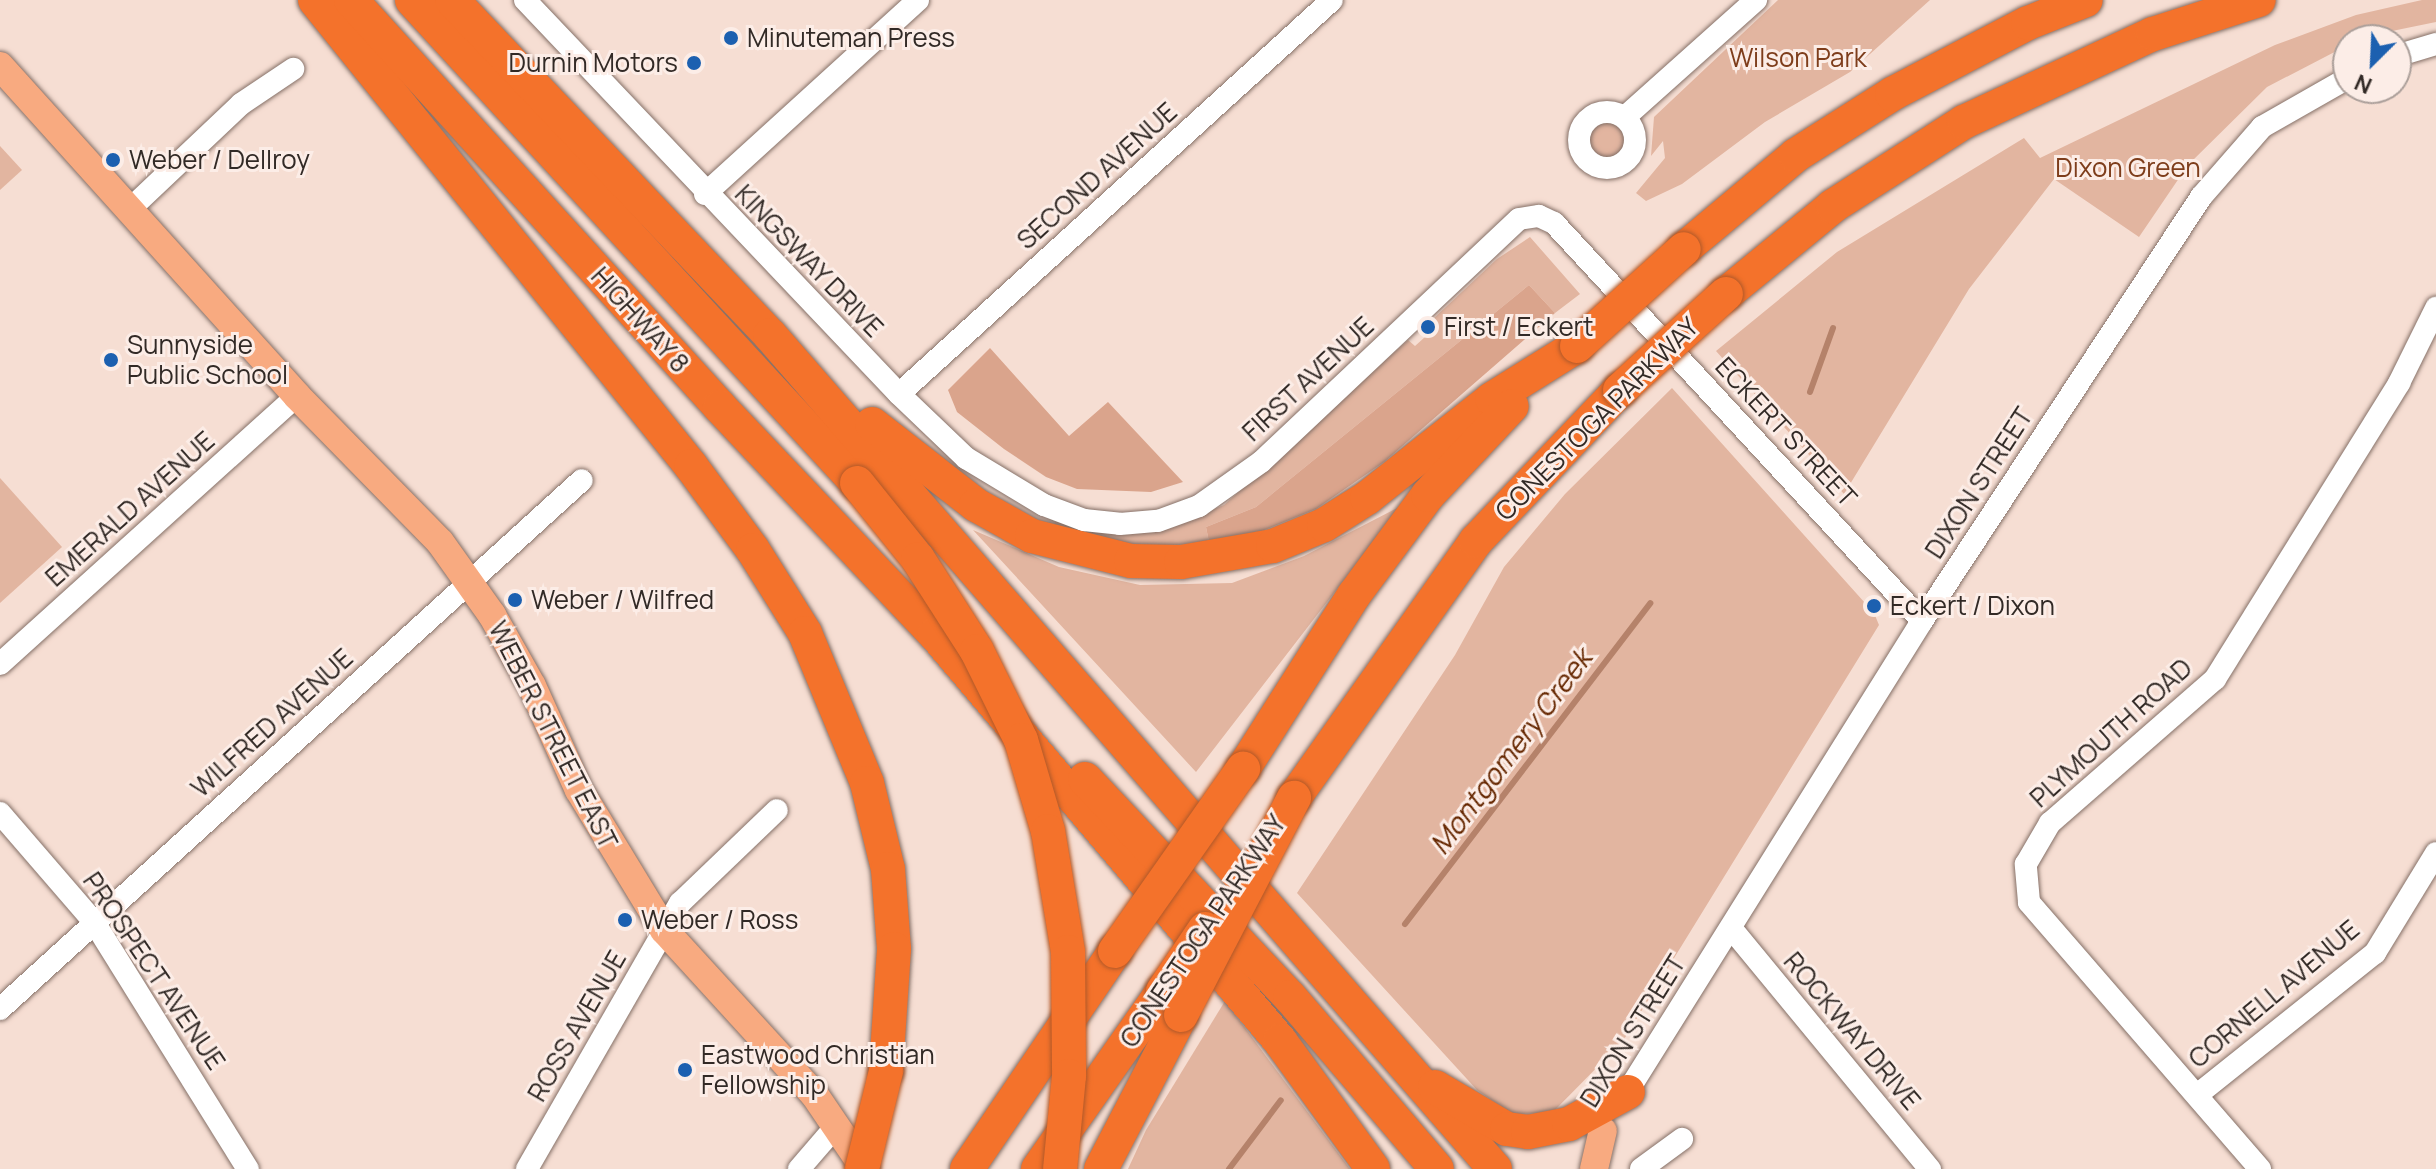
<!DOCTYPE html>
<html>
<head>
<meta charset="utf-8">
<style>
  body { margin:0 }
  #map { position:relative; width:2436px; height:1169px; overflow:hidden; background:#f6ded3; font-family:Manrope,sans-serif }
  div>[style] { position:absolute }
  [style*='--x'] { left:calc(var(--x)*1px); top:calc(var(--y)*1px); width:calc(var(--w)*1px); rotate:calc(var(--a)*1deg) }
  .green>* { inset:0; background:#e2b5a0 }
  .round { border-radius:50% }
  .forest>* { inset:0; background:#daa48c }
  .stream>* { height:6px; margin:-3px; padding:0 3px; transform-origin:3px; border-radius:3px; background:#b5826a }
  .roads { filter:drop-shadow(0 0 2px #857067) drop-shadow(0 0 2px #857067) }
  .minor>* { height:22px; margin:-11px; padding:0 11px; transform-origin:11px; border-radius:11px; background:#fff }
  .minor>.ring { margin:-11px; padding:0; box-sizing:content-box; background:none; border:22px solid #fff; border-radius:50% }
  .major>* { height:28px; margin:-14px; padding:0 14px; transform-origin:14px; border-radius:14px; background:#f8aa80 }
  .highway>* { height:34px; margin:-17px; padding:0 17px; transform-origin:17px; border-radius:17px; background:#f4722b }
  .bridges { filter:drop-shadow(0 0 2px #b05929) drop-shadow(0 0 2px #b05929) }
  .highway-bridge>* { height:34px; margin:-17px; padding:0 17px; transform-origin:17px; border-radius:17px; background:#f4722b }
  .dots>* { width:22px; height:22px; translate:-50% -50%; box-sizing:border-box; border:4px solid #fcede7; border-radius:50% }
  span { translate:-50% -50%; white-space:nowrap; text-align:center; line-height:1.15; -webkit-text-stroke:6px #fcede7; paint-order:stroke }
  .poi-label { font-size:26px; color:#322a26 }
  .left { translate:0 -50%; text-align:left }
  .right { translate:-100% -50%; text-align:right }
  .park-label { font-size:26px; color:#7e3d1b }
  .street-label { font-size:26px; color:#322a26 }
  .water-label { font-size:28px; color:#662700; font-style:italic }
  .north { position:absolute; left:2332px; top:24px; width:80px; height:80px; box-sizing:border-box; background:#fcede7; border:2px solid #ab9f9a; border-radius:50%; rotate:204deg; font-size:22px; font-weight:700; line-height:32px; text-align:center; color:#322a26 }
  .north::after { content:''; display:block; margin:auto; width:28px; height:36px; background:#1c60b0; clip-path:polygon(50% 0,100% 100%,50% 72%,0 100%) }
</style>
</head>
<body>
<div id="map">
  <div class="green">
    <i style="clip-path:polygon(1778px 0,1930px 0,1850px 72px,1765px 122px,1682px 184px,1646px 201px,1636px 193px,1665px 158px,1663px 141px,1651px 156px,1654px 117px)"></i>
    <i style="clip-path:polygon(2422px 0,2436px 0,2436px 22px,2348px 40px,2348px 45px,2267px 87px,2188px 165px,2139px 237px,2054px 179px,1969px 289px,1844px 494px,1716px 351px,1837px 252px,2024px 138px,2040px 158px,2275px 45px,2356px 15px)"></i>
    <i class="round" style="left:1586px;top:119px;width:44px;height:44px"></i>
    <i style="clip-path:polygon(0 146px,22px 170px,0 190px)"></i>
    <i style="clip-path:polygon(1530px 237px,1580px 294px,1555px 313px,1529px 285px,1256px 507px,1206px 527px,1209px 542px,1134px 549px,1052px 527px,1056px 521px,1082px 530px,1163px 530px,1224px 505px,1408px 340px,1415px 346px,1435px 328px,1431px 321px,1497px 259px)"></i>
    <i style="clip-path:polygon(1672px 388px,1874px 613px,1879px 625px,1623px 1041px,1552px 1113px,1512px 1114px,1477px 1090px,1297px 893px,1455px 655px,1504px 567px,1565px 494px)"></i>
    <i style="clip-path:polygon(0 478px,62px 547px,0 603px)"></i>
    <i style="clip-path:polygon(1401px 506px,1196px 772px,973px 530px,1059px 567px,1140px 585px,1232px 583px,1304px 556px)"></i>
    <i style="clip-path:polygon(1225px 1001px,1350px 1169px,1128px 1169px,1146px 1130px)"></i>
  </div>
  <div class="forest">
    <i style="clip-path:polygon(1529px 285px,1555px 313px,1384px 462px,1316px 509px,1257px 533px,1209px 542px,1206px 527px,1256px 507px)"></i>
    <i style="clip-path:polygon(990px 348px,1069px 436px,1108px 402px,1183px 482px,1151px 492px,1077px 489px,1046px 477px,1004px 449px,957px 412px,948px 390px)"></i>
  </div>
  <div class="stream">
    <i style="--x:1810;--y:392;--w:68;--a:-70.2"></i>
    <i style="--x:1405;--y:924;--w:404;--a:-52.6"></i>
    <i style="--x:1229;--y:1169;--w:86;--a:-53"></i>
  </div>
  <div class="roads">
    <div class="minor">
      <i style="--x:525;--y:0;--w:543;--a:46.49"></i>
      <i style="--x:899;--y:394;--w:93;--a:43.7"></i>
      <i style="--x:966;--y:458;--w:91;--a:31.1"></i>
      <i style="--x:1044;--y:505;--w:43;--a:20.6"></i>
      <i style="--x:1084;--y:520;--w:36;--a:6"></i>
      <i style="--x:1120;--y:524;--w:38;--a:-5"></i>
      <i style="--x:1158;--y:521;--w:44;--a:-20.1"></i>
      <i style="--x:1199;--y:506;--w:76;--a:-35.4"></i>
      <i style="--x:1261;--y:462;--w:354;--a:-43.3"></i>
      <i style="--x:1519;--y:219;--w:20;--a:-9"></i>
      <i style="--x:1539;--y:216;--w:17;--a:25"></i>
      <i style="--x:1554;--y:223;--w:542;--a:47.24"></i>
      <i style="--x:2396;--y:56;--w:42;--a:-16.7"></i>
      <i class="ring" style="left:1579px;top:112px;width:34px;height:34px"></i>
      <i style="--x:1625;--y:117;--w:176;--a:-41.8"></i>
      <i style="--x:705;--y:194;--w:288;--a:-42.3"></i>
      <i style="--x:128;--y:211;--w:156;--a:-43.4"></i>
      <i style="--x:241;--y:104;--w:63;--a:-33.9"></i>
      <i style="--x:899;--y:394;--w:585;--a:-42.3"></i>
      <i style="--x:0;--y:664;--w:400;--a:-42.1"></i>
      <i style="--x:0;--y:813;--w:144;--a:49.2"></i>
      <i style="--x:94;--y:922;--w:291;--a:58.1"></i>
      <i style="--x:1731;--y:928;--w:313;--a:50.5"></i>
      <i style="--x:0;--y:1009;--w:786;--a:-42.27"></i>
      <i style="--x:2197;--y:1095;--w:228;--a:-38.6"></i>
      <i style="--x:2375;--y:953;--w:117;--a:-58.6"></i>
      <i style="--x:1621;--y:1102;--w:567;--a:-57.96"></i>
      <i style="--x:1922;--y:621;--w:508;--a:-56.65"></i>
      <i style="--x:2201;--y:197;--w:93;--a:-48.9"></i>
      <i style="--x:2262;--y:127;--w:99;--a:-29.7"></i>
      <i style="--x:527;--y:1169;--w:307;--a:-60.1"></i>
      <i style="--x:680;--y:903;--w:134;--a:-43.8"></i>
      <i style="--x:799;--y:1169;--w:58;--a:-49.2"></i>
      <i style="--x:1641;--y:1169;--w:51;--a:-36.2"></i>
      <i style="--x:2260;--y:1169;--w:353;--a:-130.9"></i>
      <i style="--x:2029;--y:902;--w:38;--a:-95"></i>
      <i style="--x:2026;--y:864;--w:48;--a:-59.7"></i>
      <i style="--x:2050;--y:823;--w:219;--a:-41.1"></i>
      <i style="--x:2215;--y:679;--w:349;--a:-58.1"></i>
      <i style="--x:2399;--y:383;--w:84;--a:-63.7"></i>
    </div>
    <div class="major">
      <i style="--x:0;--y:66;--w:444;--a:48"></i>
      <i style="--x:297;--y:396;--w:204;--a:45.6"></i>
      <i style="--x:440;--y:542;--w:90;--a:54.5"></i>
      <i style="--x:492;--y:615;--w:81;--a:60.6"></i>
      <i style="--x:532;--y:686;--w:114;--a:65.7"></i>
      <i style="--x:579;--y:790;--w:164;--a:58.7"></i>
      <i style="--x:664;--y:930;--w:222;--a:47.6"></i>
      <i style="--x:814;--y:1094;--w:91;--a:55.8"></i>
      <i style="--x:1594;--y:1169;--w:39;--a:-77"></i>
    </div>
    <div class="highway">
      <i style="--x:315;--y:0;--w:599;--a:51.1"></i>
      <i style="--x:691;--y:466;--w:104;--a:53.6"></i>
      <i style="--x:753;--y:550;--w:98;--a:57.9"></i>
      <i style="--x:805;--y:633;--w:162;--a:67.5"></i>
      <i style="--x:867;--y:783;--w:89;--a:76.3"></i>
      <i style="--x:888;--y:869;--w:80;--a:85.7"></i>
      <i style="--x:894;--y:949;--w:122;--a:93.8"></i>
      <i style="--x:351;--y:0;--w:549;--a:47.8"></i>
      <i style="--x:720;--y:407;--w:313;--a:46.6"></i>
      <i style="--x:935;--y:634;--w:534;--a:49.71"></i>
      <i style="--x:1280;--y:1041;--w:158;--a:54"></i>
      <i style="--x:412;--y:0;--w:657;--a:47.34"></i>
      <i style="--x:452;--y:0;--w:462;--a:46.5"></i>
      <i style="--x:770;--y:335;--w:1105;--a:49"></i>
      <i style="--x:1684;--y:249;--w:146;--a:-40"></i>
      <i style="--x:1796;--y:155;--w:114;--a:-32.4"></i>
      <i style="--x:1892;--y:94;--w:153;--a:-27.6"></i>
      <i style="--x:2028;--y:23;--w:62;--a:-21.6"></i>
      <i style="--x:1726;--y:294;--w:139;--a:-39.4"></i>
      <i style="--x:1833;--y:206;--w:156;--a:-32.7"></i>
      <i style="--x:1964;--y:122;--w:208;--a:-25"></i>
      <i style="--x:2153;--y:34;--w:111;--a:-17.8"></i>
      <i style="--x:872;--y:424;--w:132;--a:37.9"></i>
      <i style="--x:976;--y:505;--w:64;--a:29"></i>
      <i style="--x:1032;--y:536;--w:102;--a:14.2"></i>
      <i style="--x:1131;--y:561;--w:50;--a:1.1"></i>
      <i style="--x:1181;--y:562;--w:93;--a:-9.9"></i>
      <i style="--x:1273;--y:546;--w:55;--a:-22.4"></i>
      <i style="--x:1324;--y:525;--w:51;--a:-32.1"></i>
      <i style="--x:1367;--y:498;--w:159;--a:-38.4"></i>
      <i style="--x:1492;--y:399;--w:100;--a:-31.9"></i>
      <i style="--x:1243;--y:769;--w:206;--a:-57.5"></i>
      <i style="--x:1354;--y:595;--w:124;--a:-53.5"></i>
      <i style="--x:1428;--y:495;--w:122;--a:-46.7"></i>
      <i style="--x:1085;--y:779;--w:299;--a:46.8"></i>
      <i style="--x:1290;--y:997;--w:226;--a:49.5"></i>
      <i style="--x:1294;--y:798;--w:315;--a:-54.7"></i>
      <i style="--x:1476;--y:541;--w:209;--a:-46.4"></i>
      <i style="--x:1435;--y:1087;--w:83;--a:30.3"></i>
      <i style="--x:1507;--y:1129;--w:21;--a:8"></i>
      <i style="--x:1528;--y:1132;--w:42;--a:-11"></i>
      <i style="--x:1569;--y:1124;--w:67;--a:-28.5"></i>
      <i style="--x:967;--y:1169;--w:263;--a:-55.8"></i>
      <i style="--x:1038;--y:1169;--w:218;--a:-54.9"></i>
      <i style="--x:1101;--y:1169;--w:174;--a:-62.5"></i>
    </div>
  </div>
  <div class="bridges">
    <div class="highway-bridge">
      <i style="--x:1577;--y:346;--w:144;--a:-42.2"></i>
      <i style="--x:1620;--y:390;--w:143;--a:-42.2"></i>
      <i style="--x:857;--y:483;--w:97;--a:51.2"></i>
      <i style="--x:918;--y:559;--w:109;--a:57.3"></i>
      <i style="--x:977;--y:651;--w:99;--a:63.7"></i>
      <i style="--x:1021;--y:740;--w:95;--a:73.5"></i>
      <i style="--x:1048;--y:831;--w:123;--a:80.6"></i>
      <i style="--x:1068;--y:952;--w:124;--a:89.5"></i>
      <i style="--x:1069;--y:1076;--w:93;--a:95.5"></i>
      <i style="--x:1115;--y:951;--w:223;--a:-54.9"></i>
      <i style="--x:1163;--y:991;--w:75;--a:-55.9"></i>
      <i style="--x:1181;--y:1015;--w:245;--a:-62.5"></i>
      <i style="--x:862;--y:1169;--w:101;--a:-76.2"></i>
    </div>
  </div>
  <div class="dots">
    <i style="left:731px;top:38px;background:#1c60b0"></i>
    <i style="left:694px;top:63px;background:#1c60b0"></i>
    <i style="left:113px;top:160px;background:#1c60b0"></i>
    <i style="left:1428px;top:327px;background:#1c60b0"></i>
    <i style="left:111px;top:360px;background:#1c60b0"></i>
    <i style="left:515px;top:600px;background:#1c60b0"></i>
    <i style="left:1874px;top:606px;background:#1c60b0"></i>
    <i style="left:625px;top:920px;background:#1c60b0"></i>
    <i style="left:685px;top:1070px;background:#1c60b0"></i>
  </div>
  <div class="poi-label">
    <span class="left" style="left:747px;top:38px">Minuteman Press</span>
    <span class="right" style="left:678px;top:63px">Durnin Motors</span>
    <span class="left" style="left:129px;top:160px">Weber / Dellroy</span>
    <span class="left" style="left:1444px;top:327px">First / Eckert</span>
    <span class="left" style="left:127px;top:360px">Sunnyside<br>Public School</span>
    <span class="left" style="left:531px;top:600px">Weber / Wilfred</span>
    <span class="left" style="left:1890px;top:606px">Eckert / Dixon</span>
    <span class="left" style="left:641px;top:920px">Weber / Ross</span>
    <span class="left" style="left:701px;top:1070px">Eastwood Christian<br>Fellowship</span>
  </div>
  <div class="park-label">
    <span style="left:1798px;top:58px">Wilson Park</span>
    <span style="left:2128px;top:168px">Dixon Green</span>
  </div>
  <div class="street-label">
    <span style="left:1097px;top:176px;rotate:-42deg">SECOND AVENUE</span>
    <span style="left:809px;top:261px;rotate:46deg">KINGSWAY DRIVE</span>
    <span style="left:640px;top:320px;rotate:48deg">HIGHWAY 8</span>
    <span style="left:1308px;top:379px;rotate:-43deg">FIRST AVENUE</span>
    <span style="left:1597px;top:419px;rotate:-45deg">CONESTOGA PARKWAY</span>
    <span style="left:1786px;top:432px;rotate:47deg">ECKERT STREET</span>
    <span style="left:1979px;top:483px;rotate:-57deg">DIXON STREET</span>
    <span style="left:130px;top:509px;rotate:-42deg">EMERALD AVENUE</span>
    <span style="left:272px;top:723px;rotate:-42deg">WILFRED AVENUE</span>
    <span style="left:2111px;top:733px;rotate:-42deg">PLYMOUTH ROAD</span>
    <span style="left:553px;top:735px;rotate:63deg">WEBER STREET EAST</span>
    <span style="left:1203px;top:931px;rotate:-56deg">CONESTOGA PARKWAY</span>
    <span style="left:154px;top:971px;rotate:56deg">PROSPECT AVENUE</span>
    <span style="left:2274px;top:994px;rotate:-40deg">CORNELL AVENUE</span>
    <span style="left:577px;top:1026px;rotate:-60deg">ROSS AVENUE</span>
    <span style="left:1633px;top:1031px;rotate:-58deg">DIXON STREET</span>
    <span style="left:1852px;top:1031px;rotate:50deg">ROCKWAY DRIVE</span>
  </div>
  <div class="water-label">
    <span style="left:1510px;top:751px;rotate:-53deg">Montgomery Creek</span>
  </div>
  <div class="north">N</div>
</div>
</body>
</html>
